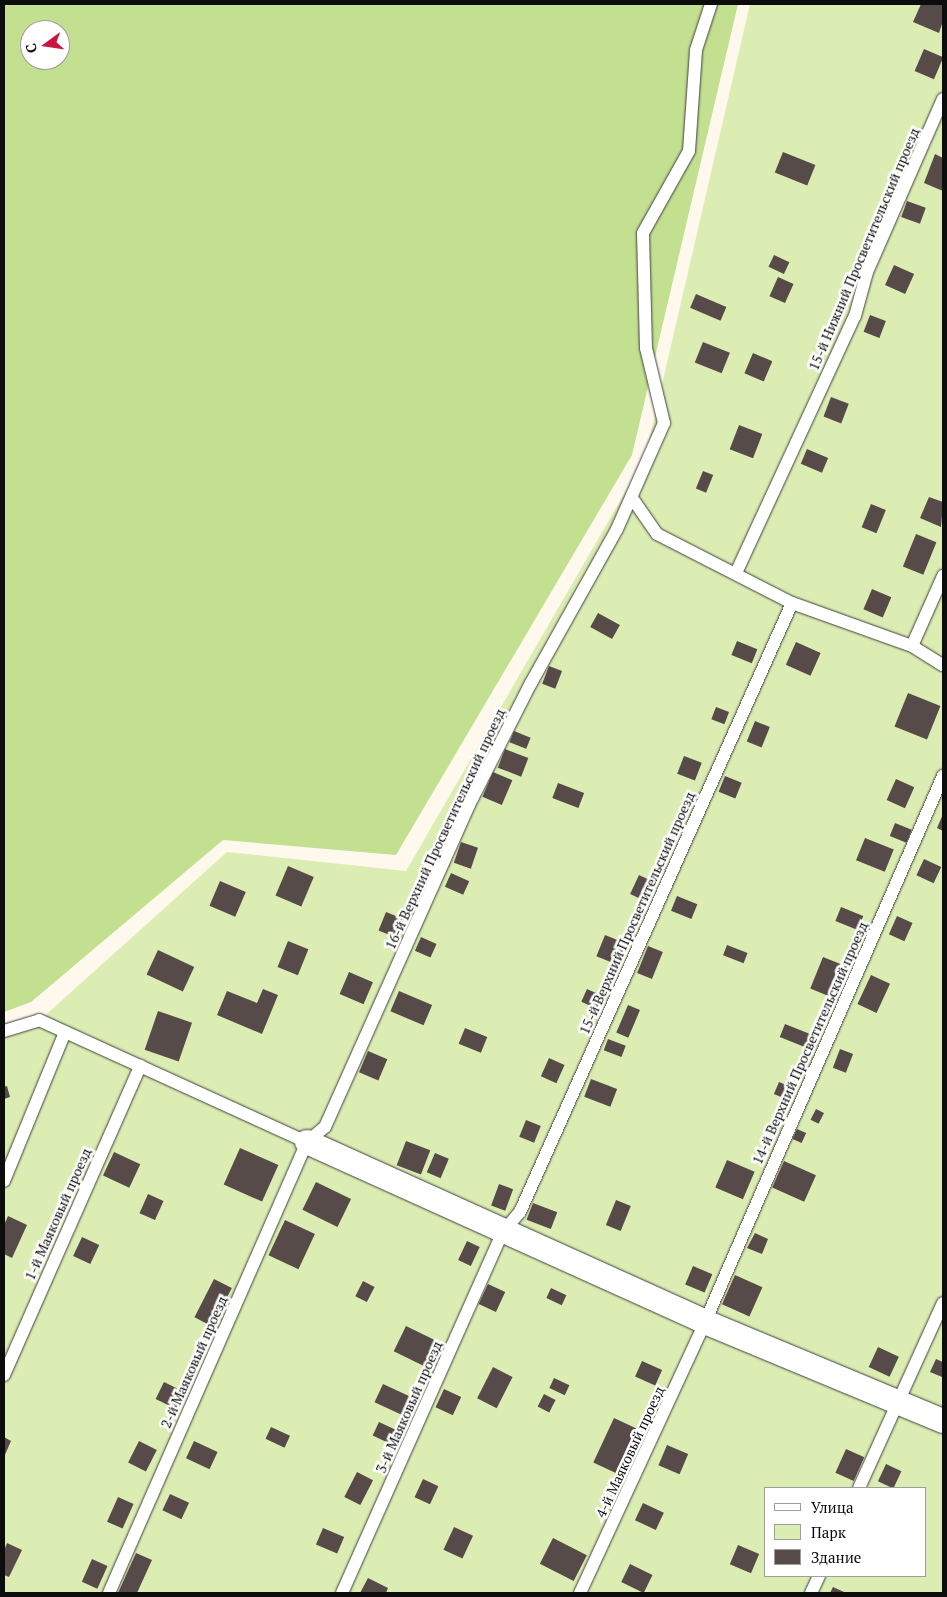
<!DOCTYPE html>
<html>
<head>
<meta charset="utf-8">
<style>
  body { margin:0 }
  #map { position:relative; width:947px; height:1597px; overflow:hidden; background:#fff8ec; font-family:"PT Serif",serif }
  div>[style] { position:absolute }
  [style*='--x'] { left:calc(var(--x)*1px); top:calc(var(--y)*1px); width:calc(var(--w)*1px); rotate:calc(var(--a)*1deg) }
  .green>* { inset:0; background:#dbedb2 }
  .forest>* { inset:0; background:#c2e08f }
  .building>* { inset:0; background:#564b48; transform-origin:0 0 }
  .roads { filter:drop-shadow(0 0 1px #3f3f3f) drop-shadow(0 0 1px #3f3f3f) }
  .lane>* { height:12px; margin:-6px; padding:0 6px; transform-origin:6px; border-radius:6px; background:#fff }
  .street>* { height:24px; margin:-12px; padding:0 12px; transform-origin:12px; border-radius:12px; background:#fff }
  span { translate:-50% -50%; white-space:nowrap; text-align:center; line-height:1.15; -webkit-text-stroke:5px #fff; paint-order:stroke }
  .street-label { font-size:14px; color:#0c0c0c }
  .frame { position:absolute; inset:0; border:5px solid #0c0c0c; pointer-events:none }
  .legend { position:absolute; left:764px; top:1487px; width:162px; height:90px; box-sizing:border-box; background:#fff; border:1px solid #9e9e9e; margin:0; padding:6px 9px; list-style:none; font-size:15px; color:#0c0c0c }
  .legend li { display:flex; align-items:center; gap:10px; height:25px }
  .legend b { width:25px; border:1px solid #9e9e9e }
  .north { position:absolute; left:20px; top:20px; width:50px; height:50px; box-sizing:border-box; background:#fff; border:1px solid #9e9e9e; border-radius:50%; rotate:256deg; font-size:14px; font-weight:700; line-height:20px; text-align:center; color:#0c0c0c }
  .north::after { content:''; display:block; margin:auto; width:18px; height:22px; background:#c91740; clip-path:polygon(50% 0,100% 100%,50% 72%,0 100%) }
</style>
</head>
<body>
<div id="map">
  <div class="green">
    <i style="clip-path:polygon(evenodd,750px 4px,943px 4px,943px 1593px,4px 1593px,4px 1031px,40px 1020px,227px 852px,406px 871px,645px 458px,750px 4px,766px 1488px,926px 1488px,926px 1576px,766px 1576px,766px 1488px)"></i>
  </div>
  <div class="forest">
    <i style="clip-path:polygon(evenodd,4px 4px,738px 4px,632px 455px,396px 855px,223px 840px,31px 1002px,4px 1012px,4px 4px,30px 30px,60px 30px,60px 60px,30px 60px,30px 30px)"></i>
  </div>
  <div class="building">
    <i style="clip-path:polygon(921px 4px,943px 4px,943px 21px,939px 33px,913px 22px)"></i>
    <i style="left:924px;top:49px;width:21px;height:24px;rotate:23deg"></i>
    <i style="left:783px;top:152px;width:35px;height:22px;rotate:22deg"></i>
    <i style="clip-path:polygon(935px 154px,943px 158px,943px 191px,924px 183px)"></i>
    <i style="left:907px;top:201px;width:20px;height:17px;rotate:20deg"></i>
    <i style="left:774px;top:255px;width:17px;height:13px;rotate:25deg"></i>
    <i style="left:894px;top:265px;width:22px;height:22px;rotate:24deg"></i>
    <i style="left:778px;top:277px;width:17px;height:21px;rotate:24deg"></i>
    <i style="left:696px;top:294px;width:33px;height:15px;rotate:23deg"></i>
    <i style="left:870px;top:315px;width:17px;height:18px;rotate:21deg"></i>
    <i style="left:703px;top:342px;width:29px;height:22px;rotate:22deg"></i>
    <i style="left:753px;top:353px;width:21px;height:22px;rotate:23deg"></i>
    <i style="left:831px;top:397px;width:19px;height:21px;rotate:21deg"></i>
    <i style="left:739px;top:425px;width:25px;height:26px;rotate:21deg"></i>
    <i style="left:807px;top:449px;width:23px;height:16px;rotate:23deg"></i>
    <i style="left:703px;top:471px;width:11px;height:19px;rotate:22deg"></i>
    <i style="clip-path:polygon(929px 497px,943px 502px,941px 527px,920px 518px)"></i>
    <i style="left:871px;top:504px;width:16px;height:25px;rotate:22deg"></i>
    <i style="left:916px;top:534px;width:22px;height:35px;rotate:22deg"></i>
    <i style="left:872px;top:589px;width:21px;height:22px;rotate:23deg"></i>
    <i style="left:598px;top:613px;width:25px;height:16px;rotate:29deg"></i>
    <i style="left:737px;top:641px;width:22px;height:15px;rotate:22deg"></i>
    <i style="left:796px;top:642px;width:27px;height:25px;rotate:24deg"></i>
    <i style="left:549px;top:666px;width:14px;height:19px;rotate:21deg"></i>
    <i style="left:908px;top:693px;width:35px;height:36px;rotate:22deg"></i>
    <i style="left:716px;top:707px;width:14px;height:13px;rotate:21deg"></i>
    <i style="left:755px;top:721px;width:16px;height:22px;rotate:22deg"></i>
    <i style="left:514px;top:731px;width:18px;height:12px;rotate:22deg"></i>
    <i style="left:505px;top:749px;width:25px;height:20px;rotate:21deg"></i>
    <i style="left:684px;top:756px;width:19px;height:19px;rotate:21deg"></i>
    <i style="left:493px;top:772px;width:21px;height:27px;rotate:23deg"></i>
    <i style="left:725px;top:776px;width:18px;height:17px;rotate:22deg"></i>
    <i style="left:896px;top:779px;width:20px;height:23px;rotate:24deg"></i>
    <i style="left:558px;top:783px;width:28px;height:16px;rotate:21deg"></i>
    <i style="clip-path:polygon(943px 814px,943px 831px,937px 828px)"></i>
    <i style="left:895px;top:823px;width:18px;height:14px;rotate:22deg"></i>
    <i style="left:865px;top:838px;width:31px;height:24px;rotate:22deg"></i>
    <i style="left:461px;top:842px;width:18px;height:22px;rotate:19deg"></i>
    <i style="left:924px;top:859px;width:19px;height:18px;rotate:25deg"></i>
    <i style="left:288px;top:866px;width:28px;height:32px;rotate:23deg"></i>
    <i style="left:451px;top:873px;width:20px;height:15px;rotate:24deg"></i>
    <i style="left:639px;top:875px;width:14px;height:21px;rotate:25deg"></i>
    <i style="left:220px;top:881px;width:28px;height:27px;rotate:23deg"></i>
    <i style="left:677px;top:896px;width:22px;height:16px;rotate:22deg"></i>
    <i style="left:841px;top:907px;width:24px;height:15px;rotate:22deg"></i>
    <i style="left:386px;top:912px;width:18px;height:20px;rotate:22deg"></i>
    <i style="left:897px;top:916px;width:17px;height:20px;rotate:24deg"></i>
    <i style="left:605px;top:935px;width:24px;height:23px;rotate:22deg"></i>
    <i style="left:421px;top:937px;width:17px;height:15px;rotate:24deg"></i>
    <i style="left:288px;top:941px;width:22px;height:28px;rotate:22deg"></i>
    <i style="left:727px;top:945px;width:22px;height:11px;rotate:21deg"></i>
    <i style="left:648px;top:946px;width:16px;height:29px;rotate:22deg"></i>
    <i style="left:158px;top:950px;width:40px;height:27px;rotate:25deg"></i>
    <i style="left:823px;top:957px;width:27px;height:34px;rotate:22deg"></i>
    <i style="left:349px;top:972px;width:26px;height:24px;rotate:23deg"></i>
    <i style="left:871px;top:975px;width:21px;height:32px;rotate:25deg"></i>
    <i style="clip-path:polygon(263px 989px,278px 995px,262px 1034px,217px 1015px,227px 991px,257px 1003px)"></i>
    <i style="left:587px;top:989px;width:17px;height:14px;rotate:24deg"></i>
    <i style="left:399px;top:991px;width:36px;height:22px;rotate:23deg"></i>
    <i style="left:628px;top:1005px;width:13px;height:30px;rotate:23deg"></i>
    <i style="left:158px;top:1011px;width:36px;height:41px;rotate:19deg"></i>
    <i style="left:785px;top:1024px;width:29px;height:14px;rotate:22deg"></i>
    <i style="left:465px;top:1028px;width:24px;height:17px;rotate:22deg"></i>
    <i style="left:608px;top:1039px;width:19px;height:12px;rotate:21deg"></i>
    <i style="left:840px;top:1049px;width:14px;height:20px;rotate:21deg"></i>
    <i style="left:368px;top:1051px;width:21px;height:23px;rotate:23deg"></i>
    <i style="left:549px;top:1058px;width:17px;height:20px;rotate:24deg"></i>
    <i style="left:591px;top:1079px;width:28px;height:19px;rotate:21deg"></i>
    <i style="left:779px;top:1082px;width:13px;height:13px;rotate:23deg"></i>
    <i style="clip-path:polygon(7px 1086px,10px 1097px,4px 1099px,4px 1087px)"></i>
    <i style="left:816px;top:1109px;width:9px;height:12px;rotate:27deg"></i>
    <i style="left:526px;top:1120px;width:16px;height:18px;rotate:22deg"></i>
    <i style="left:797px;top:1129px;width:10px;height:11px;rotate:24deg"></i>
    <i style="left:406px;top:1141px;width:26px;height:26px;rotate:21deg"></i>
    <i style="left:240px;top:1148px;width:42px;height:40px;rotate:24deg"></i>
    <i style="left:114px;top:1152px;width:29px;height:26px;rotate:25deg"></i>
    <i style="left:435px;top:1153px;width:15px;height:21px;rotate:23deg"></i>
    <i style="left:727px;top:1160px;width:30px;height:30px;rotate:23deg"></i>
    <i style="left:784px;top:1161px;width:35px;height:29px;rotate:24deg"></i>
    <i style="left:316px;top:1182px;width:39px;height:31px;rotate:26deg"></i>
    <i style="left:499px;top:1184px;width:15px;height:23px;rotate:20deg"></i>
    <i style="left:148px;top:1194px;width:17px;height:21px;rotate:24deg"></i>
    <i style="left:616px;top:1200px;width:16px;height:27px;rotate:22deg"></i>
    <i style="left:533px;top:1203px;width:26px;height:18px;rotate:21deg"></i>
    <i style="clip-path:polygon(8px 1216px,27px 1225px,12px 1258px,4px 1254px,4px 1225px)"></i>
    <i style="left:285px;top:1220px;width:33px;height:39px;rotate:25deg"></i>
    <i style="clip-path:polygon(755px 1233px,768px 1239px,762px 1254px,747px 1248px)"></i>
    <i style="left:82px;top:1237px;width:19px;height:21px;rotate:25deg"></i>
    <i style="left:467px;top:1241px;width:14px;height:21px;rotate:25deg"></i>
    <i style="left:693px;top:1266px;width:21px;height:20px;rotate:23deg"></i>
    <i style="left:735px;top:1275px;width:30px;height:32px;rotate:24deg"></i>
    <i style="left:214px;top:1279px;width:20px;height:43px;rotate:27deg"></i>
    <i style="left:363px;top:1281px;width:13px;height:17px;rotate:27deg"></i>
    <i style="left:488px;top:1284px;width:19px;height:22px;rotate:25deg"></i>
    <i style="left:551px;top:1288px;width:17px;height:11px;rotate:25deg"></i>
    <i style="left:406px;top:1326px;width:37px;height:28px;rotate:26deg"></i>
    <i style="left:878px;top:1347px;width:23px;height:22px;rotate:25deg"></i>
    <i style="clip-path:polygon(936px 1359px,943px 1362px,942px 1377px,930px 1372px)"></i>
    <i style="left:642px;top:1361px;width:22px;height:17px;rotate:24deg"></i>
    <i style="left:493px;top:1367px;width:22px;height:35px;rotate:27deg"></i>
    <i style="left:554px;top:1378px;width:17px;height:11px;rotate:25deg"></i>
    <i style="left:164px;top:1382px;width:25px;height:19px;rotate:26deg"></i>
    <i style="left:383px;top:1384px;width:31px;height:20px;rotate:25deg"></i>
    <i style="left:444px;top:1389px;width:19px;height:20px;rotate:25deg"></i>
    <i style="left:544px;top:1394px;width:13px;height:14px;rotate:27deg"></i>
    <i style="left:614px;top:1418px;width:26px;height:49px;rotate:25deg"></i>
    <i style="left:379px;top:1422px;width:23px;height:15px;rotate:25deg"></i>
    <i style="left:271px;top:1427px;width:21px;height:13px;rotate:25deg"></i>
    <i style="clip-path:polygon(4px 1437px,11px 1441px,4px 1457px)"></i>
    <i style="left:139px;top:1441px;width:20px;height:24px;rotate:27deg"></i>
    <i style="left:194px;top:1441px;width:26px;height:19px;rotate:25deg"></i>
    <i style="left:667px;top:1445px;width:23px;height:22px;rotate:23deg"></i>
    <i style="left:846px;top:1449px;width:20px;height:26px;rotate:24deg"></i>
    <i style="left:886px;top:1464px;width:17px;height:19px;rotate:25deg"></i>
    <i style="left:357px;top:1472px;width:18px;height:28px;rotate:27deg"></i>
    <i style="left:423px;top:1479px;width:17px;height:20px;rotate:25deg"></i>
    <i style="left:170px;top:1494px;width:21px;height:18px;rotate:25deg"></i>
    <i style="left:118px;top:1497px;width:17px;height:27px;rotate:24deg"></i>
    <i style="left:643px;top:1503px;width:23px;height:19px;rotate:25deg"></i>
    <i style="left:454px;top:1527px;width:21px;height:25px;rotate:25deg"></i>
    <i style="left:323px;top:1528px;width:23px;height:18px;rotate:23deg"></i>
    <i style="left:553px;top:1538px;width:38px;height:29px;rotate:27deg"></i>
    <i style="clip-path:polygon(7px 1543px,22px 1550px,9px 1577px,4px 1575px,4px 1551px)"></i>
    <i style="left:738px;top:1545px;width:23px;height:21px;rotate:23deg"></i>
    <i style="clip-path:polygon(136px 1553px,152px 1560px,137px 1593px,118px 1593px)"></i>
    <i style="left:92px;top:1559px;width:17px;height:25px;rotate:24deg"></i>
    <i style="left:630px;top:1564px;width:25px;height:20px;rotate:26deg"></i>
    <i style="clip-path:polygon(368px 1578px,388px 1588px,386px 1593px,360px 1593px)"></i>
    <i style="clip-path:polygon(833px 1587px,844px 1592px,843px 1593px,830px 1593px)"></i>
  </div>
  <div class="roads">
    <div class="lane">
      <i style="--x:632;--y:498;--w:44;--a:55.2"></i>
      <i style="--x:657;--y:534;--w:152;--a:27.1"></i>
      <i style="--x:792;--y:603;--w:127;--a:19.7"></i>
      <i style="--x:912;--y:646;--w:36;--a:32"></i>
      <i style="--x:736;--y:573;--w:283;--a:-65.2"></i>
      <i style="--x:855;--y:316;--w:46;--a:-74.7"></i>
      <i style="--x:867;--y:272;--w:189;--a:-66.3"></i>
      <i style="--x:912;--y:646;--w:77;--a:-66.1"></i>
      <i style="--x:4;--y:1031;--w:37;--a:-17"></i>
      <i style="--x:39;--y:1020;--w:294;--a:24.5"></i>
      <i style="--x:4;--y:1181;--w:161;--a:-67.7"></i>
      <i style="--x:4;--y:1375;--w:338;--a:-66.2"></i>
      <i style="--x:859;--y:1488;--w:203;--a:-65.6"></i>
      <i style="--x:109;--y:1593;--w:493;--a:-66.3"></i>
      <i style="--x:307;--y:1142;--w:23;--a:-40"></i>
      <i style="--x:325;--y:1127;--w:353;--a:-65.9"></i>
      <i style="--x:469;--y:805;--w:137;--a:-63.1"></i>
      <i style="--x:531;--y:683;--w:176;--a:-60.8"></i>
      <i style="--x:617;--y:529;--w:116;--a:-66.1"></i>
      <i style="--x:664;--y:423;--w:77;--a:-103.5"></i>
      <i style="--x:646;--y:348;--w:115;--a:-91.5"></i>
      <i style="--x:643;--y:233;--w:94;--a:-60.7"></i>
      <i style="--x:689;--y:151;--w:101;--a:-86"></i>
      <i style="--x:696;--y:50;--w:48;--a:-71.9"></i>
      <i style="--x:342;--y:1593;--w:395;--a:-66"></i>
      <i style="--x:503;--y:1232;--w:26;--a:-50"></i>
      <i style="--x:520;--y:1212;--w:667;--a:-65.93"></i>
      <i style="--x:580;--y:1593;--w:298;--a:-65.2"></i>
      <i style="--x:705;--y:1322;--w:596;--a:-66.45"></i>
      <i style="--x:811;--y:1593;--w:19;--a:-65"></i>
    </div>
    <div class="street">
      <i style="--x:307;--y:1142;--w:437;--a:24.3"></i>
      <i style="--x:705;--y:1322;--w:258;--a:22.6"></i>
    </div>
  </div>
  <div class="street-label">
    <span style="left:864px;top:249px;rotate:-67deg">15-й Нижний Просветительский проезд</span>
    <span style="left:445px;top:829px;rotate:-65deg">16-й Верхний Просветительский проезд</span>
    <span style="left:637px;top:913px;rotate:-66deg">15-й Верхний Просветительский проезд</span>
    <span style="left:810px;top:1043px;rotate:-66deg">14-й Верхний Просветительский проезд</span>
    <span style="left:58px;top:1214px;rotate:-66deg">1-й Маяковый проезд</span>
    <span style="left:194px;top:1362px;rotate:-66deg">2-й Маяковый проезд</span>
    <span style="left:409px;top:1407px;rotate:-66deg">3-й Маяковый проезд</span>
    <span style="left:630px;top:1452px;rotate:-65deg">4-й Маяковый проезд</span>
  </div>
  <div class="frame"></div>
  <ul class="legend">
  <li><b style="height:6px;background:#fff"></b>Улица</li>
  <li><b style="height:14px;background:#dbedb2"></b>Парк</li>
  <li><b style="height:14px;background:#564b48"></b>Здание</li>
  </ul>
  <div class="north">С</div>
</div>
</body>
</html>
